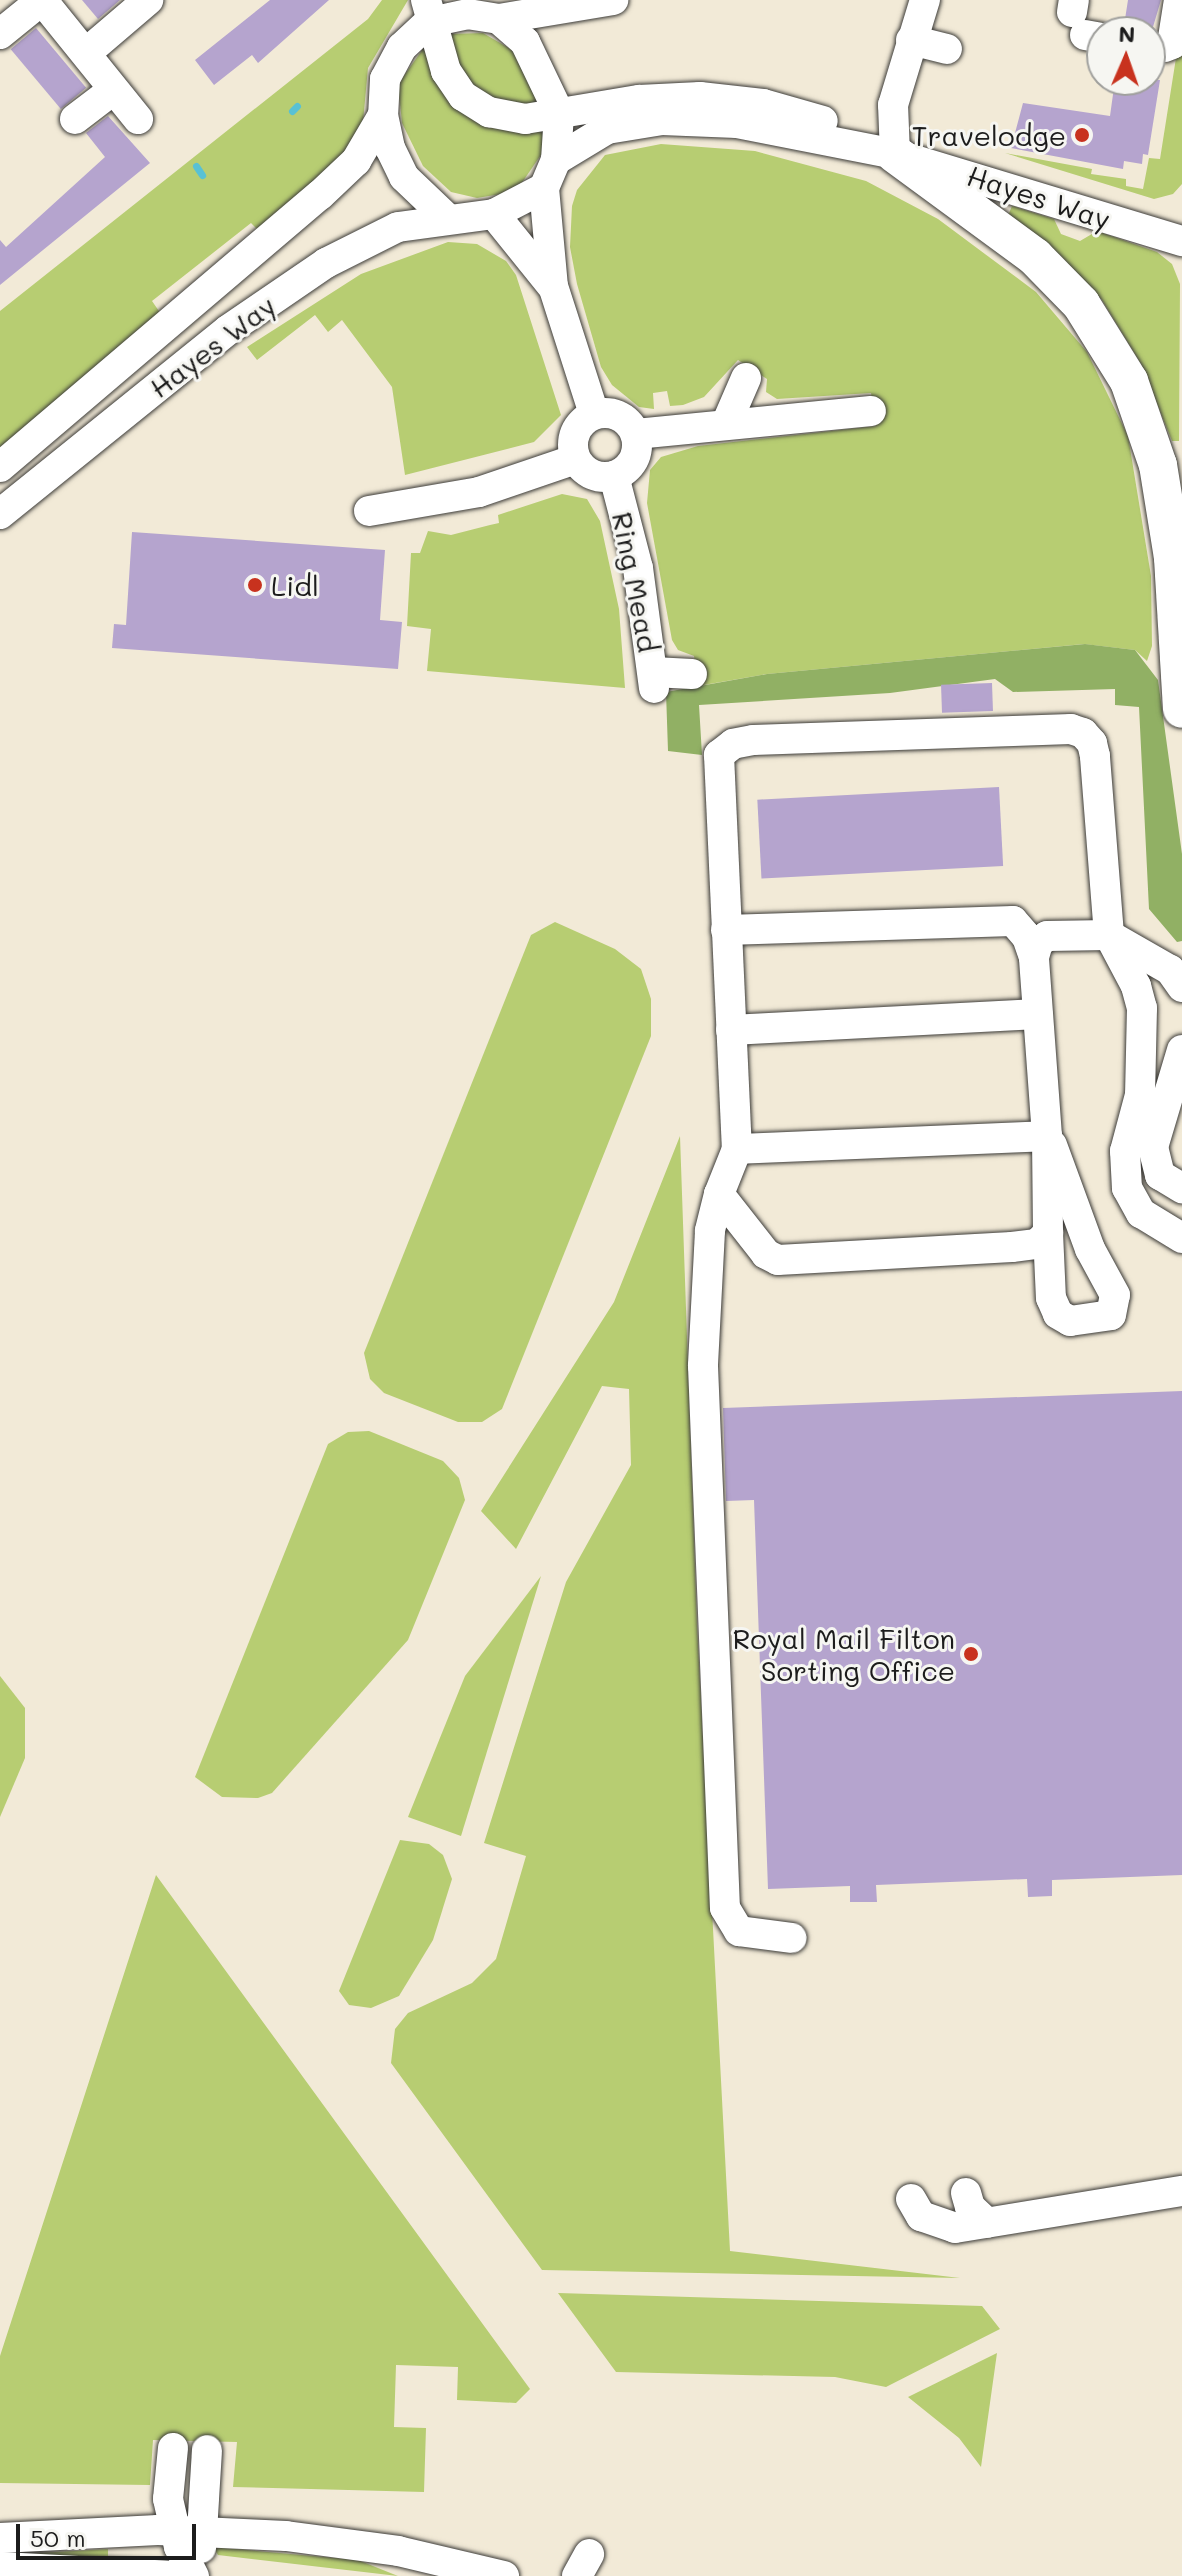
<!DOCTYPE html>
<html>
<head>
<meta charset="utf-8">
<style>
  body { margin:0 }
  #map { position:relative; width:1182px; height:2576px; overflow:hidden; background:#f2ead7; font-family:Mali,sans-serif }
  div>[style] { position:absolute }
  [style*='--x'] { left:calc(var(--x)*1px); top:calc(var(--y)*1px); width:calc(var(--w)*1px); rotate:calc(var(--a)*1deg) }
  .green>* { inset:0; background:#b7cd72 }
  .forest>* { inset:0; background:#91b064 }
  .stream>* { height:7px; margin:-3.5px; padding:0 3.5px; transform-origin:3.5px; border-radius:3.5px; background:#58c1d4 }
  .building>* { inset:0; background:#b5a4ce; transform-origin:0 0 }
  .roads { filter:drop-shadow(0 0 2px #3c3b38) drop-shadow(0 0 2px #3c3b38) }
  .minor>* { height:30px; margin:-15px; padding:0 15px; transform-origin:15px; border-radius:15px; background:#fff }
  .minor>.ring { margin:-15px; padding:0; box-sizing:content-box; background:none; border:30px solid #fff; border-radius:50% }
  .major>* { height:38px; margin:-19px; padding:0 19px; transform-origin:19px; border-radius:19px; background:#fff }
  .dots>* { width:22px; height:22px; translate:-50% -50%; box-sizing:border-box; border:4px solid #f6f6f2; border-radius:50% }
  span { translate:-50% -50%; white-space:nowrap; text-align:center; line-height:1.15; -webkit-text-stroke:6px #f6f6f2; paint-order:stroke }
  .poi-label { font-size:28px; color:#1c1c1c }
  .right { translate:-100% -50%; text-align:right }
  .left { translate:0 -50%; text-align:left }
  .street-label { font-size:28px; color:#1c1c1c }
  .north { position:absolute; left:1086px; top:16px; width:80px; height:80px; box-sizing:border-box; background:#f6f6f2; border:2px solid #9f9f9c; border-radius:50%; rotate:2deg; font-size:22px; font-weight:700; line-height:32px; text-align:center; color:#1c1c1c }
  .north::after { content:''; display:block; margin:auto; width:28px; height:36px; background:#c8321e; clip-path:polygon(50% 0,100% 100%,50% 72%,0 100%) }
  .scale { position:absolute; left:16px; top:2524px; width:180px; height:36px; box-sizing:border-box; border:4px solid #1c1c1c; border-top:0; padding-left:10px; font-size:24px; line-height:28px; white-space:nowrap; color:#1c1c1c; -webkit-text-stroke:6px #f6f6f2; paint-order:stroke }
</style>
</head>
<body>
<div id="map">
  <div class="green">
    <i style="clip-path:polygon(382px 0,408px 0,368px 68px,363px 122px,350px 151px,261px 233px,251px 223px,152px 301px,161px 314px,0 459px,0 311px,368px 19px)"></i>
    <i style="clip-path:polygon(1182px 20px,1182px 184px,1173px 194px,1154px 199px,1005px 153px,1092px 169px,1091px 174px,1126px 179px,1126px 186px,1143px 189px,1149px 158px,1160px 159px)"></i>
    <i style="clip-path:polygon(483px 33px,514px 51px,542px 106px,545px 149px,521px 184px,501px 194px,477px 198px,451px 192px,423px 166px,402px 123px,398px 84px,425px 46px,449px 34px)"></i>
    <i style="clip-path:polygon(661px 144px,755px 151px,866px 181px,938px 219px,1036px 292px,1087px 352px,1128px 436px,1151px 576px,1152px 646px,1147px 661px,1135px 650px,1084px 644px,767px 674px,698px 686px,694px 656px,678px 650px,672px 640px,647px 503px,650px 470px,661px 457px,698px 446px,876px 426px,871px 393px,777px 399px,766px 392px,767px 379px,738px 360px,704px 397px,683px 405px,670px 406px,667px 391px,653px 393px,654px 409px,639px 407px,612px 385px,601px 367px,577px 284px,570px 247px,572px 206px,577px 190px,605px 155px)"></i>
    <i style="clip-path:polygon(1012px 206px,1054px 219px,1061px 234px,1080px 241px,1097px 231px,1157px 252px,1172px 264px,1180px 284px,1179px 441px,1172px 441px,1141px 364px,1102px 300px,1060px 255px,1007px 218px)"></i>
    <i style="clip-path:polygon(448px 242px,477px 244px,506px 261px,516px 275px,561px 415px,534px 442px,405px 475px,392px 387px,342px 320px,328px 332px,315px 315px,257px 360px,247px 347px,361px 274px)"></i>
    <i style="clip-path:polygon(562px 494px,587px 499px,600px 521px,619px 609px,625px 688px,427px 671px,431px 629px,407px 626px,411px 553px,420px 553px,428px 531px,451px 535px,490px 525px,499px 523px,498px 515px)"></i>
    <i style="clip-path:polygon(555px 922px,615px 949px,641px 969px,651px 999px,651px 1036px,502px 1409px,482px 1422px,458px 1422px,384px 1393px,370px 1379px,364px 1353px,531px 935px)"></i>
    <i style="clip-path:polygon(680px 1136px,697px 1625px,730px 2251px,960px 2278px,542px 2270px,391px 2063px,395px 2029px,408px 2013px,472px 1983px,496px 1959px,526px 1856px,484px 1843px,566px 1582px,631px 1465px,629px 1389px,602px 1386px,516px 1549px,481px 1511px,614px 1302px)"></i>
    <i style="clip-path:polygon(369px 1431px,443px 1461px,459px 1478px,465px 1500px,408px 1640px,272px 1793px,258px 1798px,222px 1797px,195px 1777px,328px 1444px,348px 1432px)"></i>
    <i style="clip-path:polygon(541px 1576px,461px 1836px,408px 1817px,465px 1676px)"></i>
    <i style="clip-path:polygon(0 1676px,25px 1708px,25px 1758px,0 1817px)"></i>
    <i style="clip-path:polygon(400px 1840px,429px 1844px,443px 1855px,452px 1879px,433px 1940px,399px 1996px,371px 2008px,349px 2005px,339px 1991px)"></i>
    <i style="clip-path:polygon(156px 1875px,530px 2389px,516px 2403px,457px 2400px,458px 2367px,396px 2365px,394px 2427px,426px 2428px,424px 2492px,233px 2487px,237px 2442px,153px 2440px,150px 2485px,0 2483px,0 2356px)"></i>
    <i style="clip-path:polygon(558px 2293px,982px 2306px,1000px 2329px,886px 2387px,835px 2377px,616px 2372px)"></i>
    <i style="clip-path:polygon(997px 2353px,981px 2467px,959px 2438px,908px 2397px)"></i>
    <i style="clip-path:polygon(213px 2547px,358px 2560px,398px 2576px,218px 2555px)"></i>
    <i style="clip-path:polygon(108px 2549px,108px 2563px,21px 2554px)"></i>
  </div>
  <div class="forest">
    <i style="clip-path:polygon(1085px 644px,1135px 650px,1158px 680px,1182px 854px,1182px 941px,1177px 942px,1149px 909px,1139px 707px,1115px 705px,1115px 689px,1013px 692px,995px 679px,890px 693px,699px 705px,702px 755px,668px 751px,666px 692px,767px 674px)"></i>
  </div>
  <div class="stream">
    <i style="--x:292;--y:111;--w:7;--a:-45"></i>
    <i style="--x:196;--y:166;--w:11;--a:56"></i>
  </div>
  <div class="building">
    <i style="clip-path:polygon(82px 0,120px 0,98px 19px)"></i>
    <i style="clip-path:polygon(270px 0,329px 0,258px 63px,252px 55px,214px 85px,195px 60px)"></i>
    <i style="clip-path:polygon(1128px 0,1161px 0,1150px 37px,1150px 32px,1123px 32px)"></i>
    <i style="left:36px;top:28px;width:78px;height:33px;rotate:50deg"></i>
    <i style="clip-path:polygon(1115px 80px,1160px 80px,1148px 155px,1143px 154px,1142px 164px,1124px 161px,1123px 169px,1011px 148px,1023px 103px,1110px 116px)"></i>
    <i style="clip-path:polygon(108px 116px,150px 163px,0 285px,0 240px,6px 247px,105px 157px,86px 133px)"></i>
    <i style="clip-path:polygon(132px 532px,385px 550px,380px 620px,402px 622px,398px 669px,112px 648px,114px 624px,126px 625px)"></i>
    <i style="left:992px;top:683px;width:28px;height:51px;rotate:88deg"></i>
    <i style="left:999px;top:787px;width:79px;height:242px;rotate:87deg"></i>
    <i style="clip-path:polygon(1182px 1391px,1182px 1875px,1052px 1880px,1052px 1896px,1028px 1897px,1027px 1879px,876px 1885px,877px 1902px,850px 1902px,850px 1886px,768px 1889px,754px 1500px,726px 1501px,723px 1408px)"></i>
  </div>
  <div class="roads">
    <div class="minor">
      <i style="--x:426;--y:0;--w:74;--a:74.3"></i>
      <i style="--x:446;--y:71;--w:30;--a:56"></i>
      <i style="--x:463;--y:96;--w:31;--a:32"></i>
      <i style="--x:489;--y:112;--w:37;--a:11"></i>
      <i style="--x:525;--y:119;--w:116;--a:-9.5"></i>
      <i style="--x:639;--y:100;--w:61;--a:-2.8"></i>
      <i style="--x:700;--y:97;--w:63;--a:6.3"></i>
      <i style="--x:763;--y:104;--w:62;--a:15.8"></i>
      <i style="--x:1072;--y:12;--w:12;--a:-81"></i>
      <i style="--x:499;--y:19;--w:116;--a:-9.5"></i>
      <i style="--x:0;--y:34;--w:54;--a:-39"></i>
      <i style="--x:42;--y:0;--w:153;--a:51.1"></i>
      <i style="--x:1085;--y:35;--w:17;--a:10"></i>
      <i style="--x:911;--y:40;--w:37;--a:14"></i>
      <i style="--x:1165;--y:47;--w:8;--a:-23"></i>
      <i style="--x:1172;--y:44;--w:45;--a:-81"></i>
      <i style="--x:86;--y:53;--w:82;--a:-40.5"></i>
      <i style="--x:75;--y:119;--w:48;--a:-37.3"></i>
      <i style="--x:895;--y:154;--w:49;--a:-92.3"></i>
      <i style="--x:893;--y:105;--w:110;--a:-73.1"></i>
      <i style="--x:556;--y:160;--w:60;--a:-31.3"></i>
      <i style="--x:607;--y:129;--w:56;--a:-9.3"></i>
      <i style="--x:662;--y:120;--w:75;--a:2.3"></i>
      <i style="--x:737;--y:123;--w:161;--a:11.1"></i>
      <i style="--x:895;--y:154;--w:300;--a:16.9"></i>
      <i style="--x:544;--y:188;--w:98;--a:84.8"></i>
      <i style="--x:553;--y:286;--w:134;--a:72.2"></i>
      <i style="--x:494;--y:214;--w:91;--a:51.2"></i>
      <i class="ring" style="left:573px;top:413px;width:34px;height:34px"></i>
      <i style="--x:727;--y:422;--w:48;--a:-66.6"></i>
      <i style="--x:636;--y:434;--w:236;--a:-5.6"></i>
      <i style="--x:0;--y:467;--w:420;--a:-40.4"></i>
      <i style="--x:320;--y:195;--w:50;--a:-43.4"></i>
      <i style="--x:356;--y:161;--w:53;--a:-59.6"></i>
      <i style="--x:614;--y:476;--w:95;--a:75.4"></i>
      <i style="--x:638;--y:568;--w:121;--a:82.4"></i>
      <i style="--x:369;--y:511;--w:112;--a:-9.8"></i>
      <i style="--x:479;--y:492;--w:102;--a:-18.8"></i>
      <i style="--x:0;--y:514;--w:293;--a:-38.9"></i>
      <i style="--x:228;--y:330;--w:119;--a:-34.4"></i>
      <i style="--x:326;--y:263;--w:80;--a:-26.6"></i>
      <i style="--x:398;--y:227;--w:97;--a:-7.7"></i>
      <i style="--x:494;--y:214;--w:56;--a:-27.5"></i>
      <i style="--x:544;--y:188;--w:30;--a:-67"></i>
      <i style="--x:556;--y:160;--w:47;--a:-86.3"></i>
      <i style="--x:559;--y:113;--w:79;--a:-115.6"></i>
      <i style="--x:525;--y:42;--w:35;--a:-139"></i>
      <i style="--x:499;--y:19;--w:31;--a:-171"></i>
      <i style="--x:468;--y:14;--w:40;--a:168"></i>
      <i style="--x:429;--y:22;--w:37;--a:137"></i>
      <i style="--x:402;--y:47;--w:36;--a:118"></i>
      <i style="--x:385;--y:79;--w:36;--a:93"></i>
      <i style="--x:383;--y:115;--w:34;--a:78"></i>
      <i style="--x:390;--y:148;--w:32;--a:64"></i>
      <i style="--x:404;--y:177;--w:58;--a:43.6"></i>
      <i style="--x:653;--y:672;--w:39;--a:3"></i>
      <i style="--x:726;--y:930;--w:287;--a:-1.8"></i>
      <i style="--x:1013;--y:921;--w:21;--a:49"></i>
      <i style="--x:1027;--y:937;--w:21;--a:71"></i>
      <i style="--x:1182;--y:987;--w:21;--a:-125"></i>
      <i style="--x:1170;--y:970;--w:70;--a:-150.2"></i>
      <i style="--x:1109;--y:935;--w:58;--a:62.1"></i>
      <i style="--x:1136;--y:986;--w:23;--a:75"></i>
      <i style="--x:1142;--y:1008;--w:87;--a:91.3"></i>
      <i style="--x:1140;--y:1095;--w:58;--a:105"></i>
      <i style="--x:1125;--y:1151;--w:37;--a:87"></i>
      <i style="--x:1127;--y:1188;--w:29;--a:61"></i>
      <i style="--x:1141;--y:1213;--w:48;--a:31.4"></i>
      <i style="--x:731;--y:1030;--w:307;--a:-3"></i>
      <i style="--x:1182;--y:1050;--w:101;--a:106.6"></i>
      <i style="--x:1153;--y:1147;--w:29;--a:76"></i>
      <i style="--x:1160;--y:1175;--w:26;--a:31"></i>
      <i style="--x:737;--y:1149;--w:310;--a:-2.4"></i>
      <i style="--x:719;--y:1194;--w:76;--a:51.9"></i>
      <i style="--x:766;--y:1254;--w:13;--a:27"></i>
      <i style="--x:778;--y:1260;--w:234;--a:-3.2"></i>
      <i style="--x:1012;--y:1247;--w:25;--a:-7"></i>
      <i style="--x:1037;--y:1244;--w:16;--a:-45"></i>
      <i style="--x:1048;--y:1233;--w:97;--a:-90.6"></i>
      <i style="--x:1047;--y:1136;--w:179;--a:-94.2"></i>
      <i style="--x:1034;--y:957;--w:15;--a:-74"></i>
      <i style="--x:1038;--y:943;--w:11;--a:-38"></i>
      <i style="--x:1047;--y:936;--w:62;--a:-0.9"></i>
      <i style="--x:1109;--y:935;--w:180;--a:-94.5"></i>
      <i style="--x:1095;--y:756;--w:13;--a:-103"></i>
      <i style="--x:1092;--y:743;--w:13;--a:-132"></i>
      <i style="--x:1083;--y:733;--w:13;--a:-162"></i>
      <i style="--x:1071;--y:729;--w:318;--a:178"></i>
      <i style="--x:753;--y:740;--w:20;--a:169"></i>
      <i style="--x:733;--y:744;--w:18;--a:142"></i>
      <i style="--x:719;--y:755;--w:394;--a:87.4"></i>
      <i style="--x:737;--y:1149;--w:48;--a:111.8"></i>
      <i style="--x:719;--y:1194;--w:38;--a:104"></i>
      <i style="--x:710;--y:1231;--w:135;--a:93"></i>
      <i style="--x:703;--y:1366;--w:542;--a:87.68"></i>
      <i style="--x:725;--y:1908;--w:27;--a:59"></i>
      <i style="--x:739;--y:1931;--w:53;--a:7.5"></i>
      <i style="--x:1048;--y:1233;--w:65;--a:87.4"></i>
      <i style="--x:1051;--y:1298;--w:17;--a:66"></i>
      <i style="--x:1058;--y:1314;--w:14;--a:30"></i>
      <i style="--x:1070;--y:1321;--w:41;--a:-8.3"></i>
      <i style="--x:1111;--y:1315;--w:20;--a:-79"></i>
      <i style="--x:1115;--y:1295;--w:52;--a:-118.5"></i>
      <i style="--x:1090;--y:1249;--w:111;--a:-110.1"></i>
      <i style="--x:966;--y:2193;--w:15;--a:74"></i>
      <i style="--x:970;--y:2207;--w:23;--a:43"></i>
      <i style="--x:911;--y:2199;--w:20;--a:60"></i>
      <i style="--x:921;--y:2216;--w:36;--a:19"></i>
      <i style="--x:955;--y:2228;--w:230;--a:-9.3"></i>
      <i style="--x:173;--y:2448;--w:51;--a:95.6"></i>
      <i style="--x:168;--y:2499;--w:49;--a:77.1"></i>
      <i style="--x:179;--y:2547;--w:33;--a:63"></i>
      <i style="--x:0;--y:2538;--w:158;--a:-2.9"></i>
      <i style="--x:158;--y:2530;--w:128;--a:2.7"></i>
      <i style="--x:286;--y:2536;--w:113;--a:7.6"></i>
      <i style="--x:398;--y:2551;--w:109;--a:13.3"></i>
      <i style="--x:201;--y:2548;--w:98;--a:-86.5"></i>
      <i style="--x:0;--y:2567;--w:173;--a:3"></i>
      <i style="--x:577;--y:2576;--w:25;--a:-61"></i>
    </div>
    <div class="major">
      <i style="--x:895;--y:154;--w:174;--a:36.3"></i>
      <i style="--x:1035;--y:257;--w:66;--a:45.6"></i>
      <i style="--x:1081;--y:304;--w:91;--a:58.1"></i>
      <i style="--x:1129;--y:381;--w:89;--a:71"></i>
      <i style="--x:1158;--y:465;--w:94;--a:80.8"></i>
      <i style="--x:1173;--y:558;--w:151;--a:86.6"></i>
    </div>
  </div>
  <div class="dots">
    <i style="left:1082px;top:135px;background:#c8321e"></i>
    <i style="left:255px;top:585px;background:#c8321e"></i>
    <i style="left:971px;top:1654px;background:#c8321e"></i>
  </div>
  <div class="poi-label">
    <span class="right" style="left:1066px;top:135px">Travelodge</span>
    <span class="left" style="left:271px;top:585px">Lidl</span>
    <span class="right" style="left:955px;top:1654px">Royal Mail Filton<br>Sorting Office</span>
  </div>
  <div class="street-label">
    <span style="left:1039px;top:197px;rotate:18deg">Hayes Way</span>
    <span style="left:212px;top:346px;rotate:-37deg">Hayes Way</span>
    <span style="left:636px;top:582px;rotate:79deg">Ring Mead</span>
  </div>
  <div class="north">N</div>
  <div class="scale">50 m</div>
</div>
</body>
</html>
